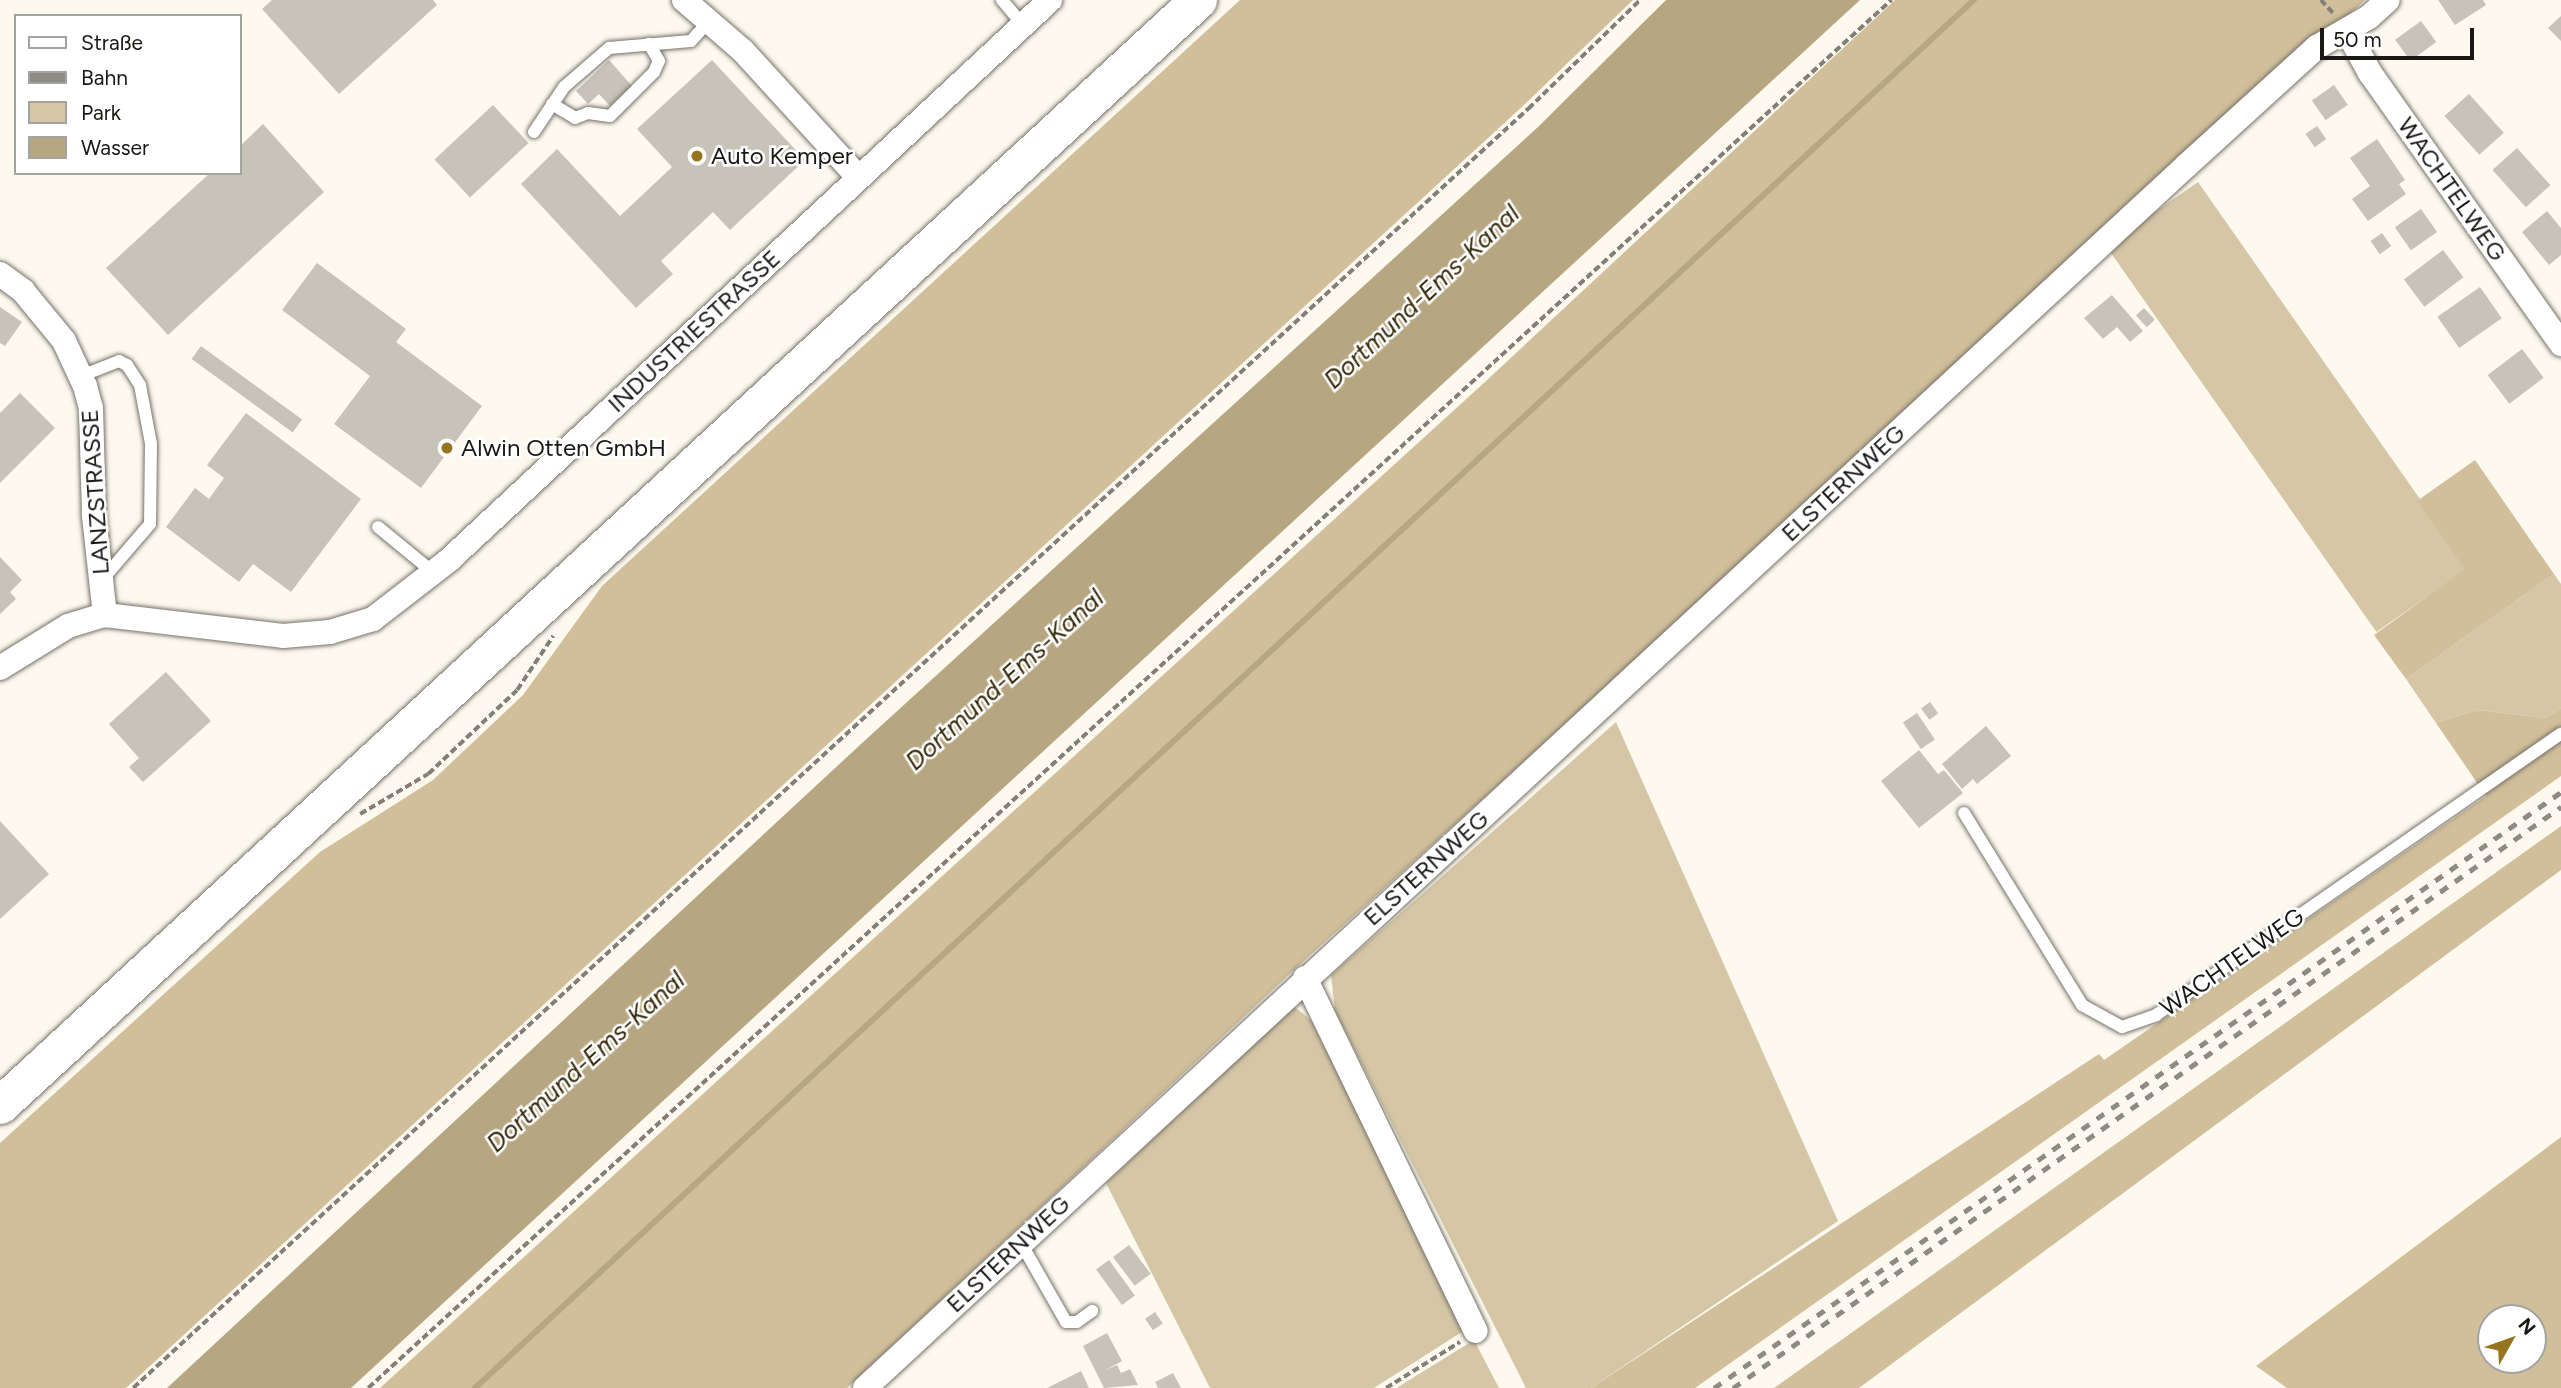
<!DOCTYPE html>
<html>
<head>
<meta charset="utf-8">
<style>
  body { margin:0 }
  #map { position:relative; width:2561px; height:1388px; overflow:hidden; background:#fdf9ef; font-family:Figtree,sans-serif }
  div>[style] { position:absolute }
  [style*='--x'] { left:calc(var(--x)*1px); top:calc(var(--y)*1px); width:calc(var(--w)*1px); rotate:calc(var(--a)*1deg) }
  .green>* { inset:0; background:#d5c6a6; transform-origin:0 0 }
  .forest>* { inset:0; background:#d1bf9b }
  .water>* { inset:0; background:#b7a682 }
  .stream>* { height:6px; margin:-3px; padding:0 3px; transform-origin:3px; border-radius:3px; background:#b7a682 }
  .building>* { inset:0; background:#c7c3b9; transform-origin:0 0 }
  .path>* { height:3.5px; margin-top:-1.75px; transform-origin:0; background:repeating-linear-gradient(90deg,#827f79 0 7px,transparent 0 10.5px) }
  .roads { filter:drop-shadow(0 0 2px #767269) drop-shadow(0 0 2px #767269) }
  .service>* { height:12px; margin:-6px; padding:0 6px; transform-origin:6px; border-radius:6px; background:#fff }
  .minor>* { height:24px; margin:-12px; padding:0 12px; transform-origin:12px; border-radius:12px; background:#fff }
  .primary>* { height:37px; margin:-18.5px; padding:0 18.5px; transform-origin:18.5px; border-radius:18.5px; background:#fff }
  .rail>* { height:5px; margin-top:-2.5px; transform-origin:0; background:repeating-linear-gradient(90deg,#8e8b85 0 9px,transparent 0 18px) }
  .dots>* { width:19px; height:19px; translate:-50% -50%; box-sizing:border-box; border:4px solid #fff; border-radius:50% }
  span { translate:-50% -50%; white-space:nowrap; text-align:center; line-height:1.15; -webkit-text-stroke:5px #fff; paint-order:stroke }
  .poi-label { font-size:24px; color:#1a1815 }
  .left { translate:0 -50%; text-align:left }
  .street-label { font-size:24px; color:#1a1815 }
  .water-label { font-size:26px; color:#382b0c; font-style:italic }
  .legend { position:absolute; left:14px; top:14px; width:228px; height:161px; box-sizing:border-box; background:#fff; border:2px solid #a3a3a1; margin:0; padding:9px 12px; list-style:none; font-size:21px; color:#1a1815 }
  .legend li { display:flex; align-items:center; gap:14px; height:35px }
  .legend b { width:35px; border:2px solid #a3a3a1 }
  .north { position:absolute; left:2477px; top:1304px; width:70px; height:70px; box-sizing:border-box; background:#fff; border:2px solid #a3a3a1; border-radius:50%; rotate:50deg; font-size:19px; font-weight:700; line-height:28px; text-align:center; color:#1a1815 }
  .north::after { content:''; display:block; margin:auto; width:24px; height:32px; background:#97751e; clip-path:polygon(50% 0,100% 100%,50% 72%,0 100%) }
  .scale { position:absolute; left:2320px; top:28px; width:154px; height:32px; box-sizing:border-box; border:4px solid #1a1815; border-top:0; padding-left:9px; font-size:21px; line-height:24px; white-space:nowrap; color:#1a1815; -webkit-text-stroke:5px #fff; paint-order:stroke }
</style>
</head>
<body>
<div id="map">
  <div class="green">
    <i style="left:2198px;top:182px;width:471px;height:112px;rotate:55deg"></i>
    <i style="clip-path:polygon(2554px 574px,2561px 584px,2561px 708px,2545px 718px,2477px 710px,2436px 723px,2406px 679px)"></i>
    <i style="clip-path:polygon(1616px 722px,1838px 1221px,1591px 1388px,1526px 1388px,1335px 1011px,1331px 975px)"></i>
    <i style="clip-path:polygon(1296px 1008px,1311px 1020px,1465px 1330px,1374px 1388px,1210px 1388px,1106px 1183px,1289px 1009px)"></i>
    <i style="clip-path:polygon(1474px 1340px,1499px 1388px,1397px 1388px,1406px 1382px)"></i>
  </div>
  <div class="forest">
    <i style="clip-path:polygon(1240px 0,1633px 0,1524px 105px,126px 1388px,0 1388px,0 1143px,320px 852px,433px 780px,523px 695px,602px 586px)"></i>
    <i style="clip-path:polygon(1895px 0,2365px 0,1296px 968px,847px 1388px,380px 1388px,1486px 381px)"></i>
    <i style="clip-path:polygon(2475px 460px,2554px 574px,2406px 679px,2374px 635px,2465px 569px,2417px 501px)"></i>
    <i style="clip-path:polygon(2561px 708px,2561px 776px,1695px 1388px,1591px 1388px,2099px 1054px,2104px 1060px,2486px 796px,2436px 723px,2477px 710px,2545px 718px)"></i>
    <i style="clip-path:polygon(2561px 826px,2561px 870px,1859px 1388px,1774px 1388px)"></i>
    <i style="clip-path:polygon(evenodd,2561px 1137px,2561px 1388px,2287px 1388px,2256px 1366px,2561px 1137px,2491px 1318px,2533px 1318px,2533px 1360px,2491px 1360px,2491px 1318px)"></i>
  </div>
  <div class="water">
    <i style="clip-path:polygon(1666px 0,1860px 0,351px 1388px,167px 1388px,861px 744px,1538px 127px)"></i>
  </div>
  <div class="stream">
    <i style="--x:475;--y:1388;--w:2043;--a:-42.8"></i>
  </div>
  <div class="building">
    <i style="clip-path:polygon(272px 0,433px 0,437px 5px,339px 94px,262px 9px)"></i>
    <i style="clip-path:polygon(2438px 0,2483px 0,2486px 5px,2455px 25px)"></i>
    <i style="clip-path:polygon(2561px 16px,2561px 41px,2548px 28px)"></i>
    <i style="left:2421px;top:21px;width:26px;height:32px;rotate:54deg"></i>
    <i style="clip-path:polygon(609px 60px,632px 86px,610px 106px,599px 94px,588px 104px,576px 91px)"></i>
    <i style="clip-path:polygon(712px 60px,805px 160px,730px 230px,713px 212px,661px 261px,673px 274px,636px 308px,521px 184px,557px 149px,620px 216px,672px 167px,637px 129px)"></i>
    <i style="left:2334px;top:85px;width:24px;height:27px;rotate:55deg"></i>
    <i style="left:2469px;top:94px;width:52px;height:33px;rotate:48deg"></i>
    <i style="left:493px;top:105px;width:52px;height:80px;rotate:47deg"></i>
    <i style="clip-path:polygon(263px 124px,324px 192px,168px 335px,106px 268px,210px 173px,240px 173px,240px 146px)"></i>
    <i style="left:2317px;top:126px;width:16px;height:14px;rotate:55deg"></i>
    <i style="clip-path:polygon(2377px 139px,2405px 180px,2399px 184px,2406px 194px,2368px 221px,2352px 199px,2370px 186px,2350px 158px)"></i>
    <i style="left:2517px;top:148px;width:50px;height:33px;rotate:48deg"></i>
    <i style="left:2421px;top:209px;width:28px;height:32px;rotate:55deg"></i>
    <i style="clip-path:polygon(2547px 211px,2561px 228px,2561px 255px,2549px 265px,2522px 232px)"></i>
    <i style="left:2382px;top:233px;width:16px;height:14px;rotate:55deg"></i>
    <i style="left:2443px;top:250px;width:34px;height:49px;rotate:53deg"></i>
    <i style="clip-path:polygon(317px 263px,406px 329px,396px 342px,482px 406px,421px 488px,334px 424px,370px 376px,282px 310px)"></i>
    <i style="left:2480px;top:287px;width:38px;height:52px;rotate:55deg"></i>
    <i style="clip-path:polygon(2112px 295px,2143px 331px,2130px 342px,2117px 327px,2103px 339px,2084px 318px)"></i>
    <i style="clip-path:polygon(0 307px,22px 322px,5px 346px,0 343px)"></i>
    <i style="left:2144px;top:308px;width:16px;height:11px;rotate:47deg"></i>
    <i style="left:201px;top:346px;width:125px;height:16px;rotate:36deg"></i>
    <i style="left:2522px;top:349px;width:36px;height:43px;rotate:53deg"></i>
    <i style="clip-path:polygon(20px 393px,55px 428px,0 483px,0 413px)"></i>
    <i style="clip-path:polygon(246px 413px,361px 499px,291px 592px,253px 564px,239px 582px,166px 527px,195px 488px,209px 499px,224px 478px,207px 465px)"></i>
    <i style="clip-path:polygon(0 557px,22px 580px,10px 592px,16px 599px,0 614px)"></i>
    <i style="clip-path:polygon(166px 672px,211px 721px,143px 782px,129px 767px,139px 758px,109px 724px)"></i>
    <i style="left:1930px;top:702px;width:14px;height:11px;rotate:54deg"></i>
    <i style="left:1917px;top:713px;width:32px;height:17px;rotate:56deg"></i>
    <i style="clip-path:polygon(1986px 726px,2011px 756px,1977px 784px,1973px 779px,1962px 789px,1942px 764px)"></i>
    <i style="clip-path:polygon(1919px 750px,1938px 774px,1944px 770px,1963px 793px,1919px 828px,1881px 781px)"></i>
    <i style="clip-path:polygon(0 821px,49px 874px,0 919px)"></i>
    <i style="left:1129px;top:1245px;width:36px;height:20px;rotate:53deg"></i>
    <i style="left:1109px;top:1260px;width:44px;height:16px;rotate:54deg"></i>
    <i style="left:1155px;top:1312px;width:14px;height:12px;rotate:56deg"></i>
    <i style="clip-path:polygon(1107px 1333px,1122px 1361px,1104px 1371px,1117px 1365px,1121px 1373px,1130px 1369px,1138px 1385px,1104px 1388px,1083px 1346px)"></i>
    <i style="clip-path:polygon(1081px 1371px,1089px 1388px,1047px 1388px)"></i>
    <i style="clip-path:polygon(1173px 1373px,1181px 1388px,1158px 1388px,1155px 1382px)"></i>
  </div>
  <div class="path">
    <i style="--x:2321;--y:0;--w:19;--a:47"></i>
    <i style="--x:360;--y:814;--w:79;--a:-30.5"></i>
    <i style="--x:428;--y:774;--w:122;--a:-43.3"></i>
    <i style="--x:517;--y:690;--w:65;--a:-56.3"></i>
    <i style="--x:133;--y:1388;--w:1893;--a:-42.52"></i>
    <i style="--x:1528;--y:109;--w:156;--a:-44.2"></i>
    <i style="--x:368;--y:1388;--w:2061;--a:-42.34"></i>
    <i style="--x:1386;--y:1388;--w:87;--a:-31.9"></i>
  </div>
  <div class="roads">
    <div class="service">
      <i style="--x:1002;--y:0;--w:33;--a:50"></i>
      <i style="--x:552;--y:104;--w:27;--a:31"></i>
      <i style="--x:575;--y:118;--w:14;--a:-21"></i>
      <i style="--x:588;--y:113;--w:22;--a:8"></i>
      <i style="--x:610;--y:116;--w:62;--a:-45"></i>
      <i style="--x:654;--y:72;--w:12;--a:-66"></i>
      <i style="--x:659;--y:61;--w:20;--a:-120"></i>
      <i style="--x:534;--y:132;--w:54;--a:-56.3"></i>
      <i style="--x:564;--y:87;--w:60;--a:-40.9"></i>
      <i style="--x:609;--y:48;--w:82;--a:-4.9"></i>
      <i style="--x:691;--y:41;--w:27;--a:-48"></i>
      <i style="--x:81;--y:376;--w:41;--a:-21.5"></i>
      <i style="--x:119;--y:361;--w:9;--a:27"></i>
      <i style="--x:127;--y:365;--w:24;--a:57"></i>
      <i style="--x:140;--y:385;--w:60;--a:79.4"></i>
      <i style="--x:151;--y:444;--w:80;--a:90.7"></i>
      <i style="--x:150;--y:524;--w:74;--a:130.6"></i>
      <i style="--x:378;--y:527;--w:72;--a:39.4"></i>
      <i style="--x:1964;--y:813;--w:225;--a:58.4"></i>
      <i style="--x:2082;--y:1005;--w:46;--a:28.8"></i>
      <i style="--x:2122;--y:1027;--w:36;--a:-19"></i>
      <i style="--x:2156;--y:1015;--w:493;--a:-34.8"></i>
      <i style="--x:1021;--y:1243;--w:91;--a:60.3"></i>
      <i style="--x:1066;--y:1322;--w:11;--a:0"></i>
      <i style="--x:1077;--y:1322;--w:19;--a:-36"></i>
    </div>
    <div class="minor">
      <i style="--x:684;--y:0;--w:78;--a:40.8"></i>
      <i style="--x:743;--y:51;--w:171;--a:47.6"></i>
      <i style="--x:2347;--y:31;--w:48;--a:61.3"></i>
      <i style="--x:2370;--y:73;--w:332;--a:54.8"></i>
      <i style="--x:0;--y:274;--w:29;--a:36"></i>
      <i style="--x:23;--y:291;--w:65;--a:50.6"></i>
      <i style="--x:64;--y:341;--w:50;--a:65"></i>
      <i style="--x:85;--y:386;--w:23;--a:75"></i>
      <i style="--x:91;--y:408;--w:108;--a:88.4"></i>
      <i style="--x:94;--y:516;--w:100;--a:83.7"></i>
      <i style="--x:0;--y:668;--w:80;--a:-31.7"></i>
      <i style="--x:68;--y:626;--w:39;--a:-17"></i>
      <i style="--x:105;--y:615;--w:179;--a:6.7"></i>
      <i style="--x:283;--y:636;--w:47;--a:-4.9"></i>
      <i style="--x:330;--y:632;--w:45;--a:-16.8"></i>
      <i style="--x:373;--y:619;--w:95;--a:-37.7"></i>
      <i style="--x:448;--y:561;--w:823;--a:-42.98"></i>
      <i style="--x:1305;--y:978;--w:392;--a:64.2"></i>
      <i style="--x:865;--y:1388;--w:1800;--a:-42.77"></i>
      <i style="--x:2186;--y:166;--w:177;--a:-42.3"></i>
      <i style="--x:2317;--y:47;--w:60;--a:-30"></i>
      <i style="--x:2369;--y:17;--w:25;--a:-42"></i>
    </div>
    <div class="primary">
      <i style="--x:0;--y:1105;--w:1630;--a:-42.69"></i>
    </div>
  </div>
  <div class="rail">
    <i style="--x:1714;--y:1388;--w:1036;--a:-35.13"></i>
    <i style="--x:1733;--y:1388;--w:1012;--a:-35.06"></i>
  </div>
  <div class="dots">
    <i style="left:697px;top:156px;background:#97751e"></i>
    <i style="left:447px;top:448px;background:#97751e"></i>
  </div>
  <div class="poi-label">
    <span class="left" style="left:711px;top:156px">Auto Kemper</span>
    <span class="left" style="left:461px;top:448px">Alwin Otten GmbH</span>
  </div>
  <div class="street-label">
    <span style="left:2452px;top:189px;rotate:55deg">WACHTELWEG</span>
    <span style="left:694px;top:331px;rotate:-43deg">INDUSTRIESTRASSE</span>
    <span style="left:1843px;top:483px;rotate:-43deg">ELSTERNWEG</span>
    <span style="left:95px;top:492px;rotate:-94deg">LANZSTRASSE</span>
    <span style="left:1426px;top:868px;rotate:-42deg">ELSTERNWEG</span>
    <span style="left:2232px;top:962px;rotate:-35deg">WACHTELWEG</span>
    <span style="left:1008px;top:1254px;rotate:-43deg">ELSTERNWEG</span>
  </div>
  <div class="water-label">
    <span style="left:1422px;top:297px;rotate:-43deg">Dortmund-Ems-Kanal</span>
    <span style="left:1005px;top:680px;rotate:-42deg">Dortmund-Ems-Kanal</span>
    <span style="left:586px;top:1062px;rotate:-42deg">Dortmund-Ems-Kanal</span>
  </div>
  <ul class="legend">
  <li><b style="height:9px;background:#fff"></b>Straße</li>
  <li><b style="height:9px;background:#8e8b85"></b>Bahn</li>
  <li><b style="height:19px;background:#d5c6a6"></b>Park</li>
  <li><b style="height:19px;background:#b7a682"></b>Wasser</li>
  </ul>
  <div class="north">N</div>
  <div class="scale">50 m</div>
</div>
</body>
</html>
